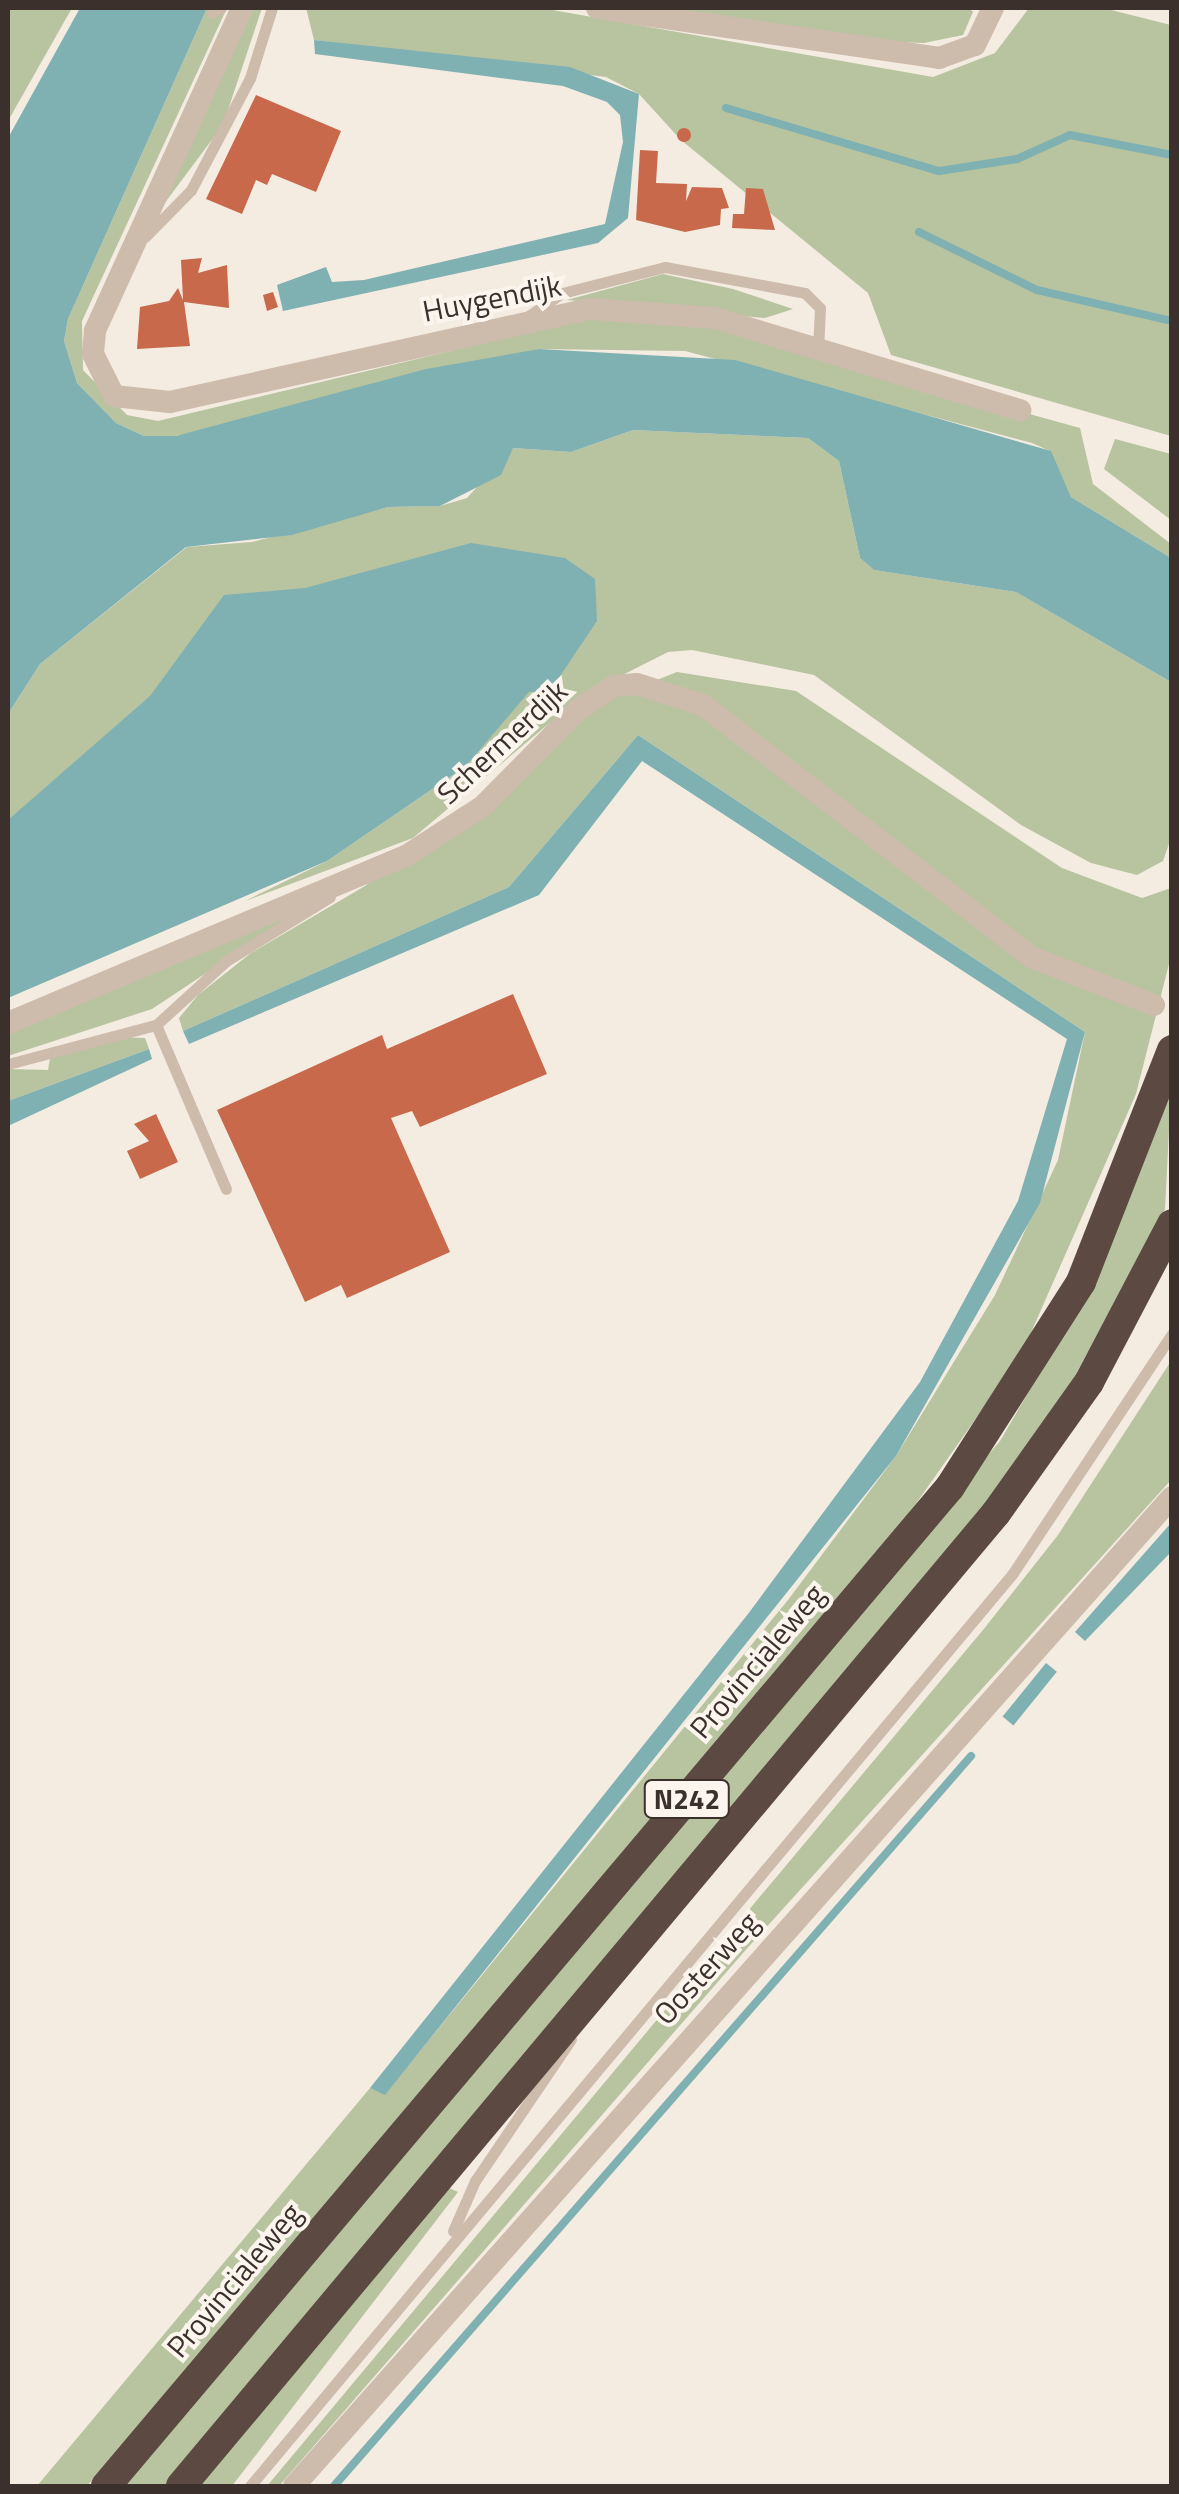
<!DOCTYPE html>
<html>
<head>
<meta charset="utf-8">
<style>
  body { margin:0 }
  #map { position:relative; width:1179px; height:2494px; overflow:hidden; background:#f4ebe1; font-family:"Titillium Web",sans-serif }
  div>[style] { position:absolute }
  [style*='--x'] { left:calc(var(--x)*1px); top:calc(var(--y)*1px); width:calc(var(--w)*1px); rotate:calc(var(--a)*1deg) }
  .green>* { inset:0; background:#b8c4a0 }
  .water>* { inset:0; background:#7fb0b2; transform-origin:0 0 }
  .stream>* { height:8px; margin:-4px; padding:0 4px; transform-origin:4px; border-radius:4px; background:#7fb0b2 }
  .building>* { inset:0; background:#c8694b }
  .round { border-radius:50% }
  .lane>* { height:11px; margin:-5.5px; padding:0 5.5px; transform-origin:5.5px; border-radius:5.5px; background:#cdbbac }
  .street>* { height:22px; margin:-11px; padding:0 11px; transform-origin:11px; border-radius:11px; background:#cdbbac }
  .highway>* { height:30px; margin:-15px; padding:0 15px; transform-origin:15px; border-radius:15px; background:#5c4a42 }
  span { translate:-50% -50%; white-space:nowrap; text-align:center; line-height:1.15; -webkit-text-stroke:8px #fbf5ee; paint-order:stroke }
  .shield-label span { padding:2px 8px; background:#fbf5ee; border:2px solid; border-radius:8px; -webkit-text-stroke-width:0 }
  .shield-label { font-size:28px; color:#3b302b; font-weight:700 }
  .street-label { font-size:30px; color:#3b302b }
  .frame { position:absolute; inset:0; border:10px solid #3b302b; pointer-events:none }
</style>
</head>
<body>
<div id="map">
  <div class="green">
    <i style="clip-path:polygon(8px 8px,72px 8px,8px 121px)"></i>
    <i style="clip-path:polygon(207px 8px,227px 8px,82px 321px,83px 370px,127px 415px,158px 421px,593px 317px,714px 326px,1080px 428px,1093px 484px,1171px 544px,1171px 558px,1071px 497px,1050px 451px,1032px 443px,685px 351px,539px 349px,176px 436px,144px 436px,116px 423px,77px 383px,64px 341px,68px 319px)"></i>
    <i style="clip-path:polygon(250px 8px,262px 8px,223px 125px,149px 224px)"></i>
    <i style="clip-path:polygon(306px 8px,541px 8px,933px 77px,995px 53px,1029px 8px,1103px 8px,1171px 25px,1171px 436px,891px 355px,868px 293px,681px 140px,639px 94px,606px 77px,314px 40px)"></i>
    <i style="clip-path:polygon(664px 8px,969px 8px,973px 12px,963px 35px,924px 43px,847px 40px)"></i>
    <i style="clip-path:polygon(663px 274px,733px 289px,793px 309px,765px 318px,567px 300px)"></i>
    <i style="clip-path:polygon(633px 430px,808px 438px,839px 461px,860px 558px,874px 570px,1016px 592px,1171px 682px,1171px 838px,1163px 861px,1137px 875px,1091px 863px,1021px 825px,814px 675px,692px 650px,668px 652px,583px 695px,413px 838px,245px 901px,327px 861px,466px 766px,528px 691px,8px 900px,8px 714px,40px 664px,187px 547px,252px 542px,388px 507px,440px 506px,467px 498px,513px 448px,571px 452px)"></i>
    <i style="clip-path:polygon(1115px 439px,1171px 454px,1171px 520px,1104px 469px)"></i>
    <i style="clip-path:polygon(677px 672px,796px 691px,1062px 868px,1142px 898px,1171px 888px,1171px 956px,1136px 1094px,1022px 1353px,884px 1549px,87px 2486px,37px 2486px,370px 2088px,385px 2094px,788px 1600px,896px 1456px,995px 1295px,1058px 1160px,1085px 1032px,638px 735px,509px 887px,183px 1031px,179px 1018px,198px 995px,251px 953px,365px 886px,599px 703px)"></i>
    <i style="clip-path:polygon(321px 897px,152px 1009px,8px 1056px,8px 1028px)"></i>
    <i style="clip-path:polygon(116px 1037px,145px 1038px,149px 1049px,8px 1101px,8px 1069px,48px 1070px,50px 1058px)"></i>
    <i style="clip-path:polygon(1171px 1092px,1165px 1209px,1071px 1383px,985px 1505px,165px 2486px,120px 2486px,1000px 1441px,1084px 1297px)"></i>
    <i style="clip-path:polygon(1171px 1361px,1171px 1480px,743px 1953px,279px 2486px,267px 2486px,983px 1630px,1058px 1535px)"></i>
    <i style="clip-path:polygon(449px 2188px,458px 2192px,232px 2486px,199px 2486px)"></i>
  </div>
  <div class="water">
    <i style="clip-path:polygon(80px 8px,207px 8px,68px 319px,64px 341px,77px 383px,116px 423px,144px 436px,176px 436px,426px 369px,539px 349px,735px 360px,1051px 451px,1071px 497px,1171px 558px,1171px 682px,1016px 592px,874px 570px,860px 558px,839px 461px,808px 438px,633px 430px,571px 452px,513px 448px,501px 475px,440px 506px,388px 507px,292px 535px,186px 547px,40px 664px,8px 714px,8px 138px)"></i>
    <i style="clip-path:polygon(314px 40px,570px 67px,639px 94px,628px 218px,598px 243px,283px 311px,277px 285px,326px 267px,332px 282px,364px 280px,605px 224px,623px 142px,620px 115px,607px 102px,563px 86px,315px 54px)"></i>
    <i style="clip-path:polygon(471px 543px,565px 558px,595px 579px,597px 621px,550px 691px,529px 692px,466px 766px,327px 861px,8px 998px,8px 820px,150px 696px,224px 595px,305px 588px)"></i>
    <i style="clip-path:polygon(638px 735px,1085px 1032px,1040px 1203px,896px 1456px,385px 2095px,370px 2088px,748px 1614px,920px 1382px,1018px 1201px,1067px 1039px,642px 761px,539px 895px,189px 1044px,183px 1031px,509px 887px)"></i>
    <i style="clip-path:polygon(149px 1049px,152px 1059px,8px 1126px,8px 1101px)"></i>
    <i style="clip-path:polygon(1171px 1523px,1171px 1552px,1085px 1641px,1075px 1632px)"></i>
    <i style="left:1046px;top:1663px;width:14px;height:69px;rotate:39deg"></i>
  </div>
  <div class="stream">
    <i style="--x:726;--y:108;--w:222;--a:16.5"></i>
    <i style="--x:939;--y:171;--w:79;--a:-8.7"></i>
    <i style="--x:1017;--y:159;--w:58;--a:-24.4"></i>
    <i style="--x:1070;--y:135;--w:104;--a:11.1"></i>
    <i style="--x:919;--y:232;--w:131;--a:26.2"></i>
    <i style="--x:1037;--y:290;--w:139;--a:12.9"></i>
    <i style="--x:334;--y:2486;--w:969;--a:-48.89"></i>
  </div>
  <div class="building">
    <i style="clip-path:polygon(256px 95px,341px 131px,316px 192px,272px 174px,267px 185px,256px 180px,242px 214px,206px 199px)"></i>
    <i class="round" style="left:677px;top:128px;width:14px;height:14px"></i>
    <i style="clip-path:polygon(640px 150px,658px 151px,656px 183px,687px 184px,686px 201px,692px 187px,722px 188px,729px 208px,721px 209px,720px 225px,685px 232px,636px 220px)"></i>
    <i style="clip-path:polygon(746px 188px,763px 189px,775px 230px,732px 228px,733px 214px,744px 214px)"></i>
    <i style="clip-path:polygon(202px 258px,198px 273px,227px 265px,229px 308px,184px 302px,190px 346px,137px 349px,140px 307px,169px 301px,178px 288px,183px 300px,181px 260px)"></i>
    <i style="clip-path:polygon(273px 292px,278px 307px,267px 311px,263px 295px)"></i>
    <i style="clip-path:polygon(513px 994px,547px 1074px,420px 1127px,412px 1111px,391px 1118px,450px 1252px,347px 1298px,341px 1285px,305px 1302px,217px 1110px,382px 1035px,387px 1049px)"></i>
    <i style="clip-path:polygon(156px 1114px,178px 1162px,140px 1179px,127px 1151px,149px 1141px,134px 1124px)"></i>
  </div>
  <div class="lane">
    <i style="--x:212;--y:13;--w:10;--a:-29"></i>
    <i style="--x:145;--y:237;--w:66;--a:-45.6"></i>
    <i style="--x:191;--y:190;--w:127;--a:-62.2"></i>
    <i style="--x:250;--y:78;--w:73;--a:-72.6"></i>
    <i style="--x:527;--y:317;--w:42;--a:-34.4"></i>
    <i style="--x:562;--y:293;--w:106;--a:-14.2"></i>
    <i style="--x:665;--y:267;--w:142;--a:10.5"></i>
    <i style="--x:805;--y:293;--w:21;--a:45"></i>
    <i style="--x:820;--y:308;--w:42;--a:92.7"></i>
    <i style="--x:8;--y:1064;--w:153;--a:-14.8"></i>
    <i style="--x:226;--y:1189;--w:178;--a:-113.1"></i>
    <i style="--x:156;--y:1025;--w:95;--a:-42.4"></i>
    <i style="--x:226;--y:961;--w:122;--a:-31.6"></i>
    <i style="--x:453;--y:2231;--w:55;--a:-66.3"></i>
    <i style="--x:475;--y:2181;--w:171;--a:-55.9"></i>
    <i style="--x:250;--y:2486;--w:1190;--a:-50.11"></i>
    <i style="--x:1013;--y:1573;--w:287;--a:-56.4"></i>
  </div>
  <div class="street">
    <i style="--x:242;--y:8;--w:355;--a:114.5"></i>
    <i style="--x:95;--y:331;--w:23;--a:95"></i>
    <i style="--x:93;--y:354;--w:47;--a:63.4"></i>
    <i style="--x:114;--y:396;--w:56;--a:6.1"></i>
    <i style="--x:170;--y:402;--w:431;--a:-12.5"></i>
    <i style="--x:591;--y:309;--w:124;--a:4.2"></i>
    <i style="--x:715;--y:318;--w:319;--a:16.8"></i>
    <i style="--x:597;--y:8;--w:346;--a:8.3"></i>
    <i style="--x:939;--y:58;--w:38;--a:-20"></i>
    <i style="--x:975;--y:45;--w:41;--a:-64.1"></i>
    <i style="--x:8;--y:1023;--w:432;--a:-22.8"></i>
    <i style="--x:406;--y:856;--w:92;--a:-33"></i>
    <i style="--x:483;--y:806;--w:135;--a:-45.3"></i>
    <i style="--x:578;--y:710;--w:43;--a:-33.7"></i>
    <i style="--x:614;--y:686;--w:23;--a:-5"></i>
    <i style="--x:637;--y:684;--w:69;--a:17.7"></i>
    <i style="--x:703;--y:705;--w:414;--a:37.5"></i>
    <i style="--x:1031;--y:957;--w:132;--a:21.3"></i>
    <i style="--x:294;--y:2486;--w:1322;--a:-48.4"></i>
  </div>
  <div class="highway">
    <i style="--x:106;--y:2486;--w:1308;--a:-49.81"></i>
    <i style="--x:950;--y:1487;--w:243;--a:-57.4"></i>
    <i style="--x:1081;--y:1282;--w:249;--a:-68.6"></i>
    <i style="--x:181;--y:2486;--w:1269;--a:-50.05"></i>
    <i style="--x:996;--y:1513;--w:161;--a:-54.6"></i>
    <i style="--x:1089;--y:1382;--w:178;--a:-62.3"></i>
  </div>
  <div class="shield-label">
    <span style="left:687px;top:1799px">N242</span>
  </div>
  <div class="street-label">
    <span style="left:492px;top:298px;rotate:-11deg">Huygendijk</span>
    <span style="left:502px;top:742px;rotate:-43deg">Schermerdijk</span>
    <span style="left:757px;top:1661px;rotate:-50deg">Provincialeweg</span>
    <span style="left:706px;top:1968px;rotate:-48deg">Oosterweg</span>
    <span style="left:234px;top:2280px;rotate:-50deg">Provincialeweg</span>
  </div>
  <div class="frame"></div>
</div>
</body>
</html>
